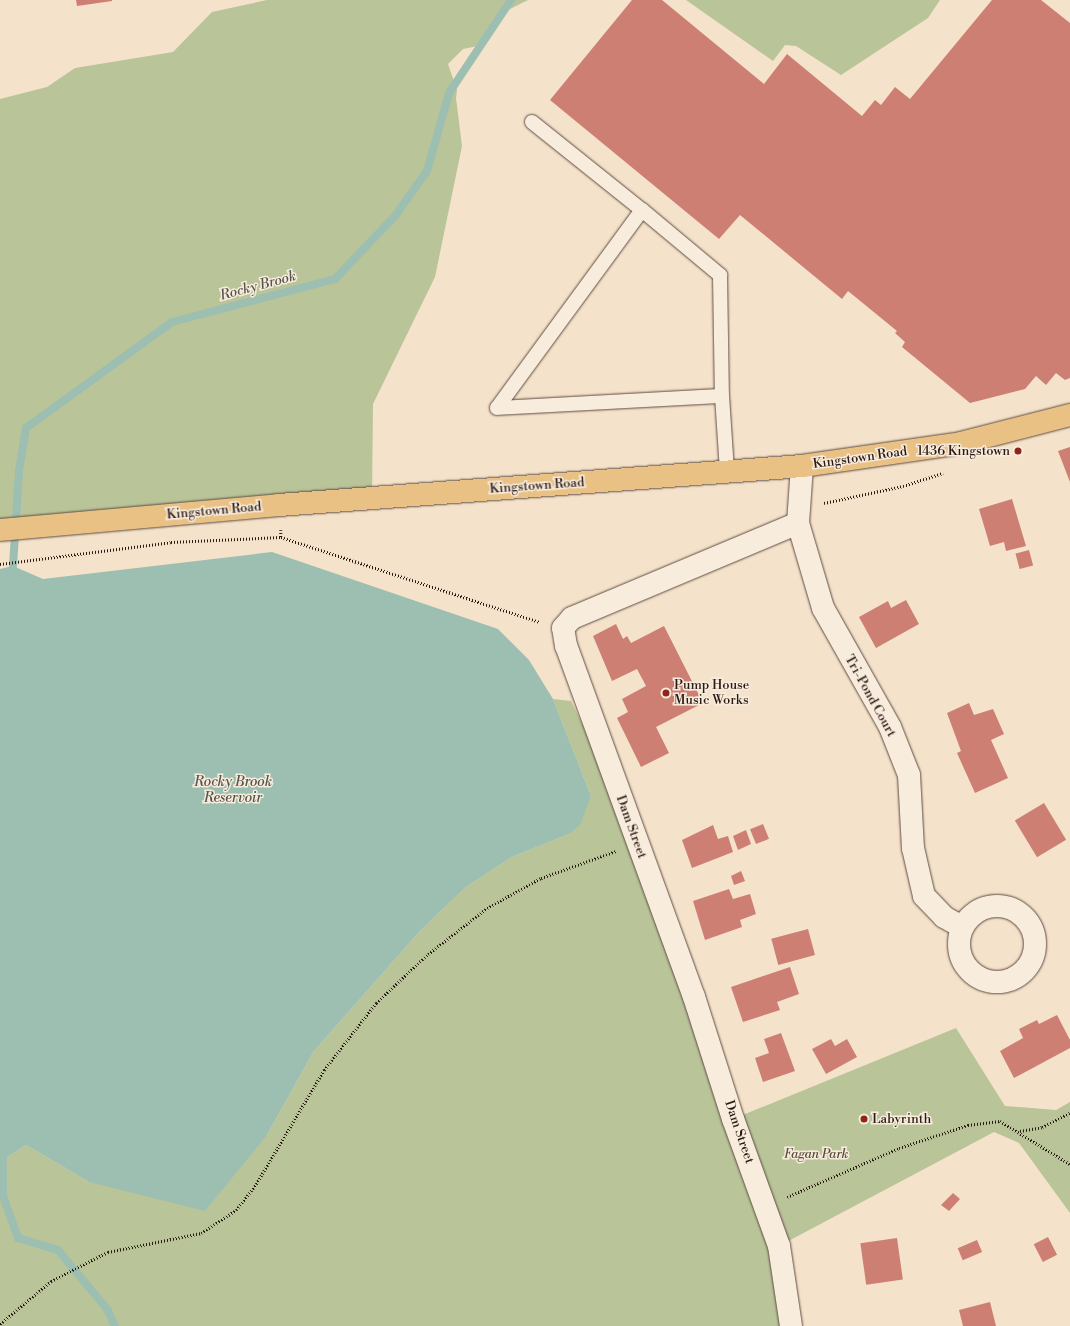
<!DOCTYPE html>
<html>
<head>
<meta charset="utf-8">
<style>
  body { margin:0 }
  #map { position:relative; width:1070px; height:1326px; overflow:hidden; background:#f5e2ca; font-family:"Libre Bodoni",serif }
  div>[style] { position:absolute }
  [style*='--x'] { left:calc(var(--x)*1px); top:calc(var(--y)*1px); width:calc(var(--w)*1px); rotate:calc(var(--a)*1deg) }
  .green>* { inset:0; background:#b9c499 }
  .water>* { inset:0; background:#9dbfb1 }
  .stream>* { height:8px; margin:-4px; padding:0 4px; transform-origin:4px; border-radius:4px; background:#9dbfb1 }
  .building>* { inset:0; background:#cd7f74; transform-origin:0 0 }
  .path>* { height:2.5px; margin-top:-1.25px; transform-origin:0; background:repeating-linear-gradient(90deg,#2b1a14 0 1px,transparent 0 3px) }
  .roads { filter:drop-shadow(0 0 1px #5e4c42) drop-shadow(0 0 1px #5e4c42) }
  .service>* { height:14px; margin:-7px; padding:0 7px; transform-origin:7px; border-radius:7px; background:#f8ecdd }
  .minor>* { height:22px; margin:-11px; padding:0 11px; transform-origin:11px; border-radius:11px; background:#f8ecdd }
  .minor>.ring { margin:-11px; padding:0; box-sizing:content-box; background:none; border:22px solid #f8ecdd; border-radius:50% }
  .primary>* { height:22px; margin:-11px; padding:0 11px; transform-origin:11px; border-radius:11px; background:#eac185 }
  .dots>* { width:11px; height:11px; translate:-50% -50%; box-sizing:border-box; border:2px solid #f8ecdd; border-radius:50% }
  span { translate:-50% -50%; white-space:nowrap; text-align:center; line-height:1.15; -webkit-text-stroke:3px #f8ecdd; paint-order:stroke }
  .poi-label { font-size:13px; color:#2b1a14 }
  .right { translate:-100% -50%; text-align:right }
  .left { translate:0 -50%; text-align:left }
  .street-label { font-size:13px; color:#2b1a14 }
  .park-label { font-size:13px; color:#564d3c; font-style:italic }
  .water-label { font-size:14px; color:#53544b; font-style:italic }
</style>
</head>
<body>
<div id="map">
  <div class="green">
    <i style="clip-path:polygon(267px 0,528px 0,500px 14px,483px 45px,463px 49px,448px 64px,457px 90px,456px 98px,462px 146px,435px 277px,373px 404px,372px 498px,0 531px,0 99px,47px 87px,75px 68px,173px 52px,212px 12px)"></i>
    <i style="clip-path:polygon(686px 0,940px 0,928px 18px,841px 75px,796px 46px,785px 45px,773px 61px)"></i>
    <i style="clip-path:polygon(553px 699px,571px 701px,632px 825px,733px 1119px,956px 1028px,1005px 1106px,1056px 1110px,1070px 1102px,1070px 1213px,1019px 1143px,994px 1132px,779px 1246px,789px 1326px,0 1326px,0 1166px,3px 1160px,26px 1145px,89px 1182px,267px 1135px,314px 1051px,420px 931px,466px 887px,512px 857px,569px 834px,591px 796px)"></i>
  </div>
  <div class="water">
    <i style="clip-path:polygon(272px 552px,498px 629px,529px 660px,553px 699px,591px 796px,580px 825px,569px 834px,512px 857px,466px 887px,420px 931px,314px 1051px,267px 1135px,205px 1211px,89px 1182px,26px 1145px,3px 1160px,0 1166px,0 569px,13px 566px,43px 579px)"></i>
  </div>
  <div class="stream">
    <i style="--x:13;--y:566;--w:95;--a:-86.4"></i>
    <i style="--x:19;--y:471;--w:44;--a:-80.8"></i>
    <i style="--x:26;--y:428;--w:180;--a:-36"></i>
    <i style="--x:172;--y:322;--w:169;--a:-14.8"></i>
    <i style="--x:335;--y:279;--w:87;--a:-46.4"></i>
    <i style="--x:395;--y:216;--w:55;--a:-54.6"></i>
    <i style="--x:427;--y:171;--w:81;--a:-74.2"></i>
    <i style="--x:449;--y:93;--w:112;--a:-56.3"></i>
    <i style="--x:3;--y:1160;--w:36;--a:90"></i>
    <i style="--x:3;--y:1196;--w:45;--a:70.3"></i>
    <i style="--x:18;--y:1238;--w:42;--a:16.7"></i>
    <i style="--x:58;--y:1250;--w:77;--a:50.3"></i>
    <i style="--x:107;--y:1309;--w:19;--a:65"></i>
  </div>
  <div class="building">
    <i style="clip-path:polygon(76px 0,112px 0,112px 1px,77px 6px)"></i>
    <i style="clip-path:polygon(632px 0,662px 0,764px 84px,787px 54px,862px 116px,875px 100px,881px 105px,895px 87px,910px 99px,992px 0,1041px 0,1070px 23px,1070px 378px,1065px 380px,1056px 373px,1046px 385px,1036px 376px,1025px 389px,970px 403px,902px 347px,905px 342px,895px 333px,897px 331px,848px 291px,842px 299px,740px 215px,719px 239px,550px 100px)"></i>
    <i style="clip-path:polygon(1070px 447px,1070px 482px,1058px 451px)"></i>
    <i style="clip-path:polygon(1012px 499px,1026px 546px,1006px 551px,1004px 542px,990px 546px,979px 509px)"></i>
    <i style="left:1029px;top:550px;width:16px;height:14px;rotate:75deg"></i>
    <i style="clip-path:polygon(906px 600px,919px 624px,876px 648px,859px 617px,888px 601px,891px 608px)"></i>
    <i style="clip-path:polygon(616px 624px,623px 639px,627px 636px,631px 643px,664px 626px,703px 703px,656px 727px,669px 753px,641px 767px,617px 718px,628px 712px,622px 699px,646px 686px,637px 669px,612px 681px,593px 636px)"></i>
    <i style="clip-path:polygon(969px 703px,974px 715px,993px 709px,1004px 734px,991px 740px,1008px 778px,975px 793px,957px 753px,961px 751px,947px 713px)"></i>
    <i style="left:1044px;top:803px;width:43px;height:34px;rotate:59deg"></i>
    <i style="left:763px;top:824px;width:16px;height:14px;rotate:68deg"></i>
    <i style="clip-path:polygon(713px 825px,718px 839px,728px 836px,733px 852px,692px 868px,682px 840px)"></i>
    <i style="clip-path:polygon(746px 830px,751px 844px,738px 850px,733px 836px)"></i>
    <i style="clip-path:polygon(741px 871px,745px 881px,734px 885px,731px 876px)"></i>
    <i style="clip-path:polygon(729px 889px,733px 899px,750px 894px,756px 914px,740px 920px,742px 927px,705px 940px,693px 901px)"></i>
    <i style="left:808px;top:929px;width:27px;height:38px;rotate:75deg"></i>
    <i style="clip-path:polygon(790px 967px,799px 994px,777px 1002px,780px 1010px,743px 1022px,731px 987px)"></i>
    <i style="clip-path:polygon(1057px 1015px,1070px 1040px,1070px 1048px,1014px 1078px,1000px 1051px,1023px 1038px,1019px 1029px,1037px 1020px,1039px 1024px)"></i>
    <i style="clip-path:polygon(781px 1033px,795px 1071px,763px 1082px,755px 1058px,769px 1053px,764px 1039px)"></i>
    <i style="clip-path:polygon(831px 1039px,835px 1046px,847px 1039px,857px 1057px,826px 1074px,812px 1049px)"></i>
    <i style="clip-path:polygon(953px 1193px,960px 1199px,949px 1211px,941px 1205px)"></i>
    <i style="left:1048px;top:1237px;width:20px;height:16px;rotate:63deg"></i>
    <i style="left:897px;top:1238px;width:42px;height:37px;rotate:82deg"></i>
    <i style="left:977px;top:1240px;width:13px;height:21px;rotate:67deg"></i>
    <i style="clip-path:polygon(990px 1302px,996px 1326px,963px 1326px,959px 1310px)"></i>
  </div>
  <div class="path">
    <i style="--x:824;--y:503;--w:81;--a:-12.1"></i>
    <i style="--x:903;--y:486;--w:42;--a:-18"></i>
    <i style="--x:281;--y:530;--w:7;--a:90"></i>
    <i style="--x:281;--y:537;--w:272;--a:18.2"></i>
    <i style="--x:0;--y:564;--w:172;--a:-7.3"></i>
    <i style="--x:171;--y:542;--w:110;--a:-2.6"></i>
    <i style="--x:1020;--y:1131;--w:22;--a:-10"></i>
    <i style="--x:1042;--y:1127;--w:31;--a:-27"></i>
    <i style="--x:787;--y:1197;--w:122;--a:-23.6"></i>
    <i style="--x:899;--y:1148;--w:73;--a:-18.4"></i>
    <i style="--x:968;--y:1125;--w:32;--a:-7"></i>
    <i style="--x:1000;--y:1121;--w:82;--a:31.6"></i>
    <i style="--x:0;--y:1324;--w:67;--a:-40.1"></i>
    <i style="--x:51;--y:1281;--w:64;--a:-27"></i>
    <i style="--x:108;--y:1252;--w:95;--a:-11.5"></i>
    <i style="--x:201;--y:1233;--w:42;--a:-33.3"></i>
    <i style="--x:236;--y:1210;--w:33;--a:-52"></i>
    <i style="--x:256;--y:1184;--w:133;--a:-59.2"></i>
    <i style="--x:324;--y:1070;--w:85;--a:-52.2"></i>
    <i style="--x:376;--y:1003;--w:71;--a:-43.3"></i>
    <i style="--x:428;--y:954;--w:75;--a:-37.9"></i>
    <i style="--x:487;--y:908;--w:62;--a:-29.1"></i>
    <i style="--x:541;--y:878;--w:80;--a:-19.8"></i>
  </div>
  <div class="roads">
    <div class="service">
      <i style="--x:532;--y:122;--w:141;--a:38.7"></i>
      <i style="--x:642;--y:210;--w:245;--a:126.2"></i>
      <i style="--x:497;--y:408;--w:225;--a:-3.1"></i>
      <i style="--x:722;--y:396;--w:76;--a:86.2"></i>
      <i style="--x:642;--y:210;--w:102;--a:39.8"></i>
      <i style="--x:720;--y:275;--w:121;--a:89.1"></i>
    </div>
    <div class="minor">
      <i style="--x:798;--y:523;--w:89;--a:73.6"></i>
      <i style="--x:823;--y:608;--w:137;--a:60.6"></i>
      <i style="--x:890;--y:727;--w:52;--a:68.4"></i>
      <i style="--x:909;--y:775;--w:73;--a:86.9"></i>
      <i style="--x:913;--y:848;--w:49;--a:77.1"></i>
      <i style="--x:924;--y:896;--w:29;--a:46"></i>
      <i style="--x:944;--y:917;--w:21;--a:29"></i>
      <i class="ring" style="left:959px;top:906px;width:54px;height:54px"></i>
      <i style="--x:791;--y:1326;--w:81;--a:-98.5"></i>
      <i style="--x:779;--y:1246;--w:135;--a:-109.9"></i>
      <i style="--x:733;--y:1119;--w:128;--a:-107.7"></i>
      <i style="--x:694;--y:997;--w:374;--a:-110"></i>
      <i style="--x:566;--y:646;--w:18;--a:-99"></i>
      <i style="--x:563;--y:628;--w:13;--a:-48"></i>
      <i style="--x:572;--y:618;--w:245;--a:-22.8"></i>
      <i style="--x:798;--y:523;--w:57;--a:-86"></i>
    </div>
    <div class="primary">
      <i style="--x:0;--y:530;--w:280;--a:-5.1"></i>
      <i style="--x:279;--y:505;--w:524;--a:-4.26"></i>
      <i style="--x:802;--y:466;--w:161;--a:-8.2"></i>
      <i style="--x:961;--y:443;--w:113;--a:-14.4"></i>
    </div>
  </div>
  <div class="dots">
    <i style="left:1018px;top:451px;background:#8f2418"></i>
    <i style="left:666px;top:693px;background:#8f2418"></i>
    <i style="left:864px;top:1119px;background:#8f2418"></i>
  </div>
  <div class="poi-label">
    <span class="right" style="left:1010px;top:451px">1436 Kingstown</span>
    <span class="left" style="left:674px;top:693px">Pump House<br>Music Works</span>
    <span class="left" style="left:872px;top:1119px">Labyrinth</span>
  </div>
  <div class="street-label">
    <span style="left:860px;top:458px;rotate:-8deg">Kingstown Road</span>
    <span style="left:537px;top:486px;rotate:-4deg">Kingstown Road</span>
    <span style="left:214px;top:511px;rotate:-5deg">Kingstown Road</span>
    <span style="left:870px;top:696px;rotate:61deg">Tri-Pond Court</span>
    <span style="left:631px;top:827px;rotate:70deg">Dam Street</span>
    <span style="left:739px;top:1132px;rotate:71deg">Dam Street</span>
  </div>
  <div class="park-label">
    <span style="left:816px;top:1154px">Fagan Park</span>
  </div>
  <div class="water-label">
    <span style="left:258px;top:286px;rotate:-15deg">Rocky Brook</span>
    <span style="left:233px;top:790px">Rocky Brook<br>Reservoir</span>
  </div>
</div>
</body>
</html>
